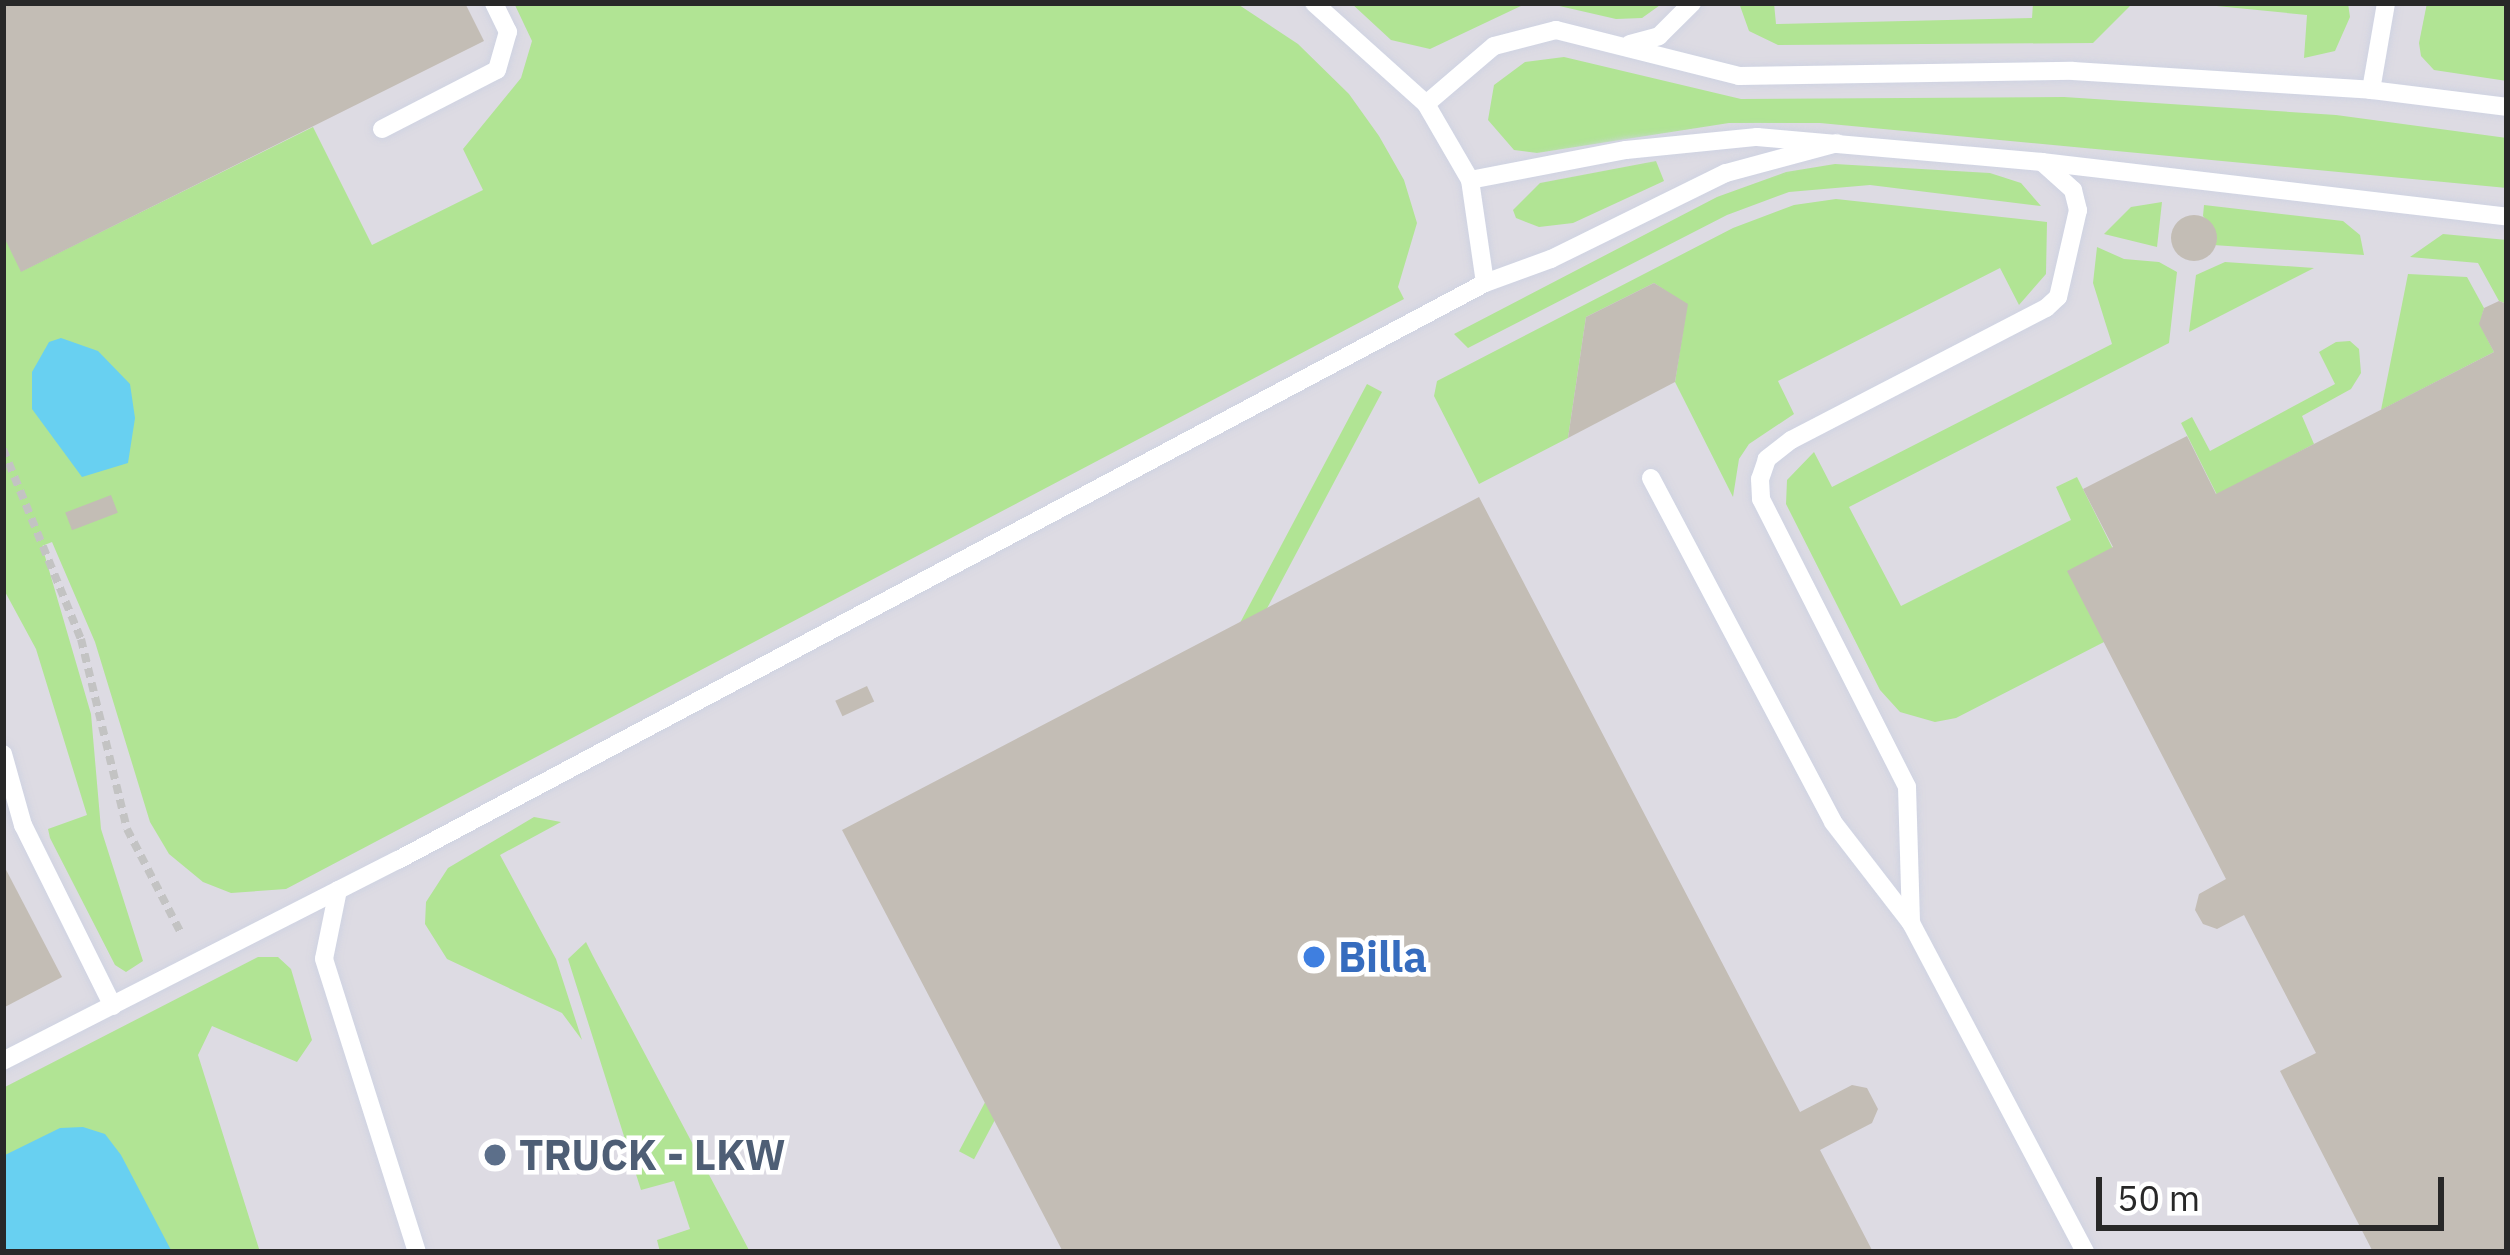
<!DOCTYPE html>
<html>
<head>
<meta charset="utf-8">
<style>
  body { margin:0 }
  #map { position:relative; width:2510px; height:1255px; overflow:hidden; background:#ebe3d9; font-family:"IBM Plex Sans",sans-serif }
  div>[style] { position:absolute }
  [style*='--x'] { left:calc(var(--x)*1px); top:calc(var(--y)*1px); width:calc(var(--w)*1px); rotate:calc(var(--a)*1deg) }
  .industrial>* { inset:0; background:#dddbe3; transform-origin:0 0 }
  .green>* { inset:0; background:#b1e494; transform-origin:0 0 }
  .water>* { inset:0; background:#68d0f1 }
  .building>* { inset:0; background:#c3bdb5; transform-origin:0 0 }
  .round { border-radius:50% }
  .path>* { height:8px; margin-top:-4px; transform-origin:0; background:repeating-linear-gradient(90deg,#c3c3c3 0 9px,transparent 0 15px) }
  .roads { filter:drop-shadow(0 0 3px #cfd3e2) drop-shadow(0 0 3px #cfd3e2) }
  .service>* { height:18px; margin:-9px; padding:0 9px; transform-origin:9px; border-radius:9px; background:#fff }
  .dots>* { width:33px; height:33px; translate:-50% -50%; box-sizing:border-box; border:6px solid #fff; border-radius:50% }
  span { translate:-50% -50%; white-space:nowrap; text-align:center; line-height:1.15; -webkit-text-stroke:9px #fff; paint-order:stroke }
  .shop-label { font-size:42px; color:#366cbe; font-weight:700 }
  .left { translate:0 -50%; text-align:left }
  .service-label { font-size:42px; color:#4e5e75; font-weight:700 }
  .frame { position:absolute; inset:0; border:6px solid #282828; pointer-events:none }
  .scale { position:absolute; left:2096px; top:1177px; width:348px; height:54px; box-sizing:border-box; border:6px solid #282828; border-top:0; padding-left:15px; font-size:36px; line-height:42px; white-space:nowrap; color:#282828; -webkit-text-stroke:9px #fff; paint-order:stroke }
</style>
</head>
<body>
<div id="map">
  <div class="industrial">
    <i style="left:3px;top:3px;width:2504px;height:1249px"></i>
  </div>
  <div class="green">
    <i style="clip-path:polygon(514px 3px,1236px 3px,1298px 44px,1349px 94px,1379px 136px,1404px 180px,1417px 223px,1398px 287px,1404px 299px,286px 889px,231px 893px,203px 882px,169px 854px,150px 822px,95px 642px,52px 542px,42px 546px,91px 714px,101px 829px,143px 961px,126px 972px,115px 965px,50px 838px,48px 829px,87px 815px,36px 649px,3px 588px,3px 234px,22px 271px,313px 127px,372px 245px,483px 190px,463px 149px,521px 78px,532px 41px)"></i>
    <i style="clip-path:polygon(1351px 3px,1663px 3px,1642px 18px,1616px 19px,1555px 5px,1523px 5px,1430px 49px,1391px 40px)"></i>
    <i style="clip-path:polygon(1739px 3px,1774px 3px,1776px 24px,2032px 18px,2033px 3px,2133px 3px,2093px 43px,1778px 45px,1749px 31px)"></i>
    <i style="clip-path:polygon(2186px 3px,2348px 3px,2350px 17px,2335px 51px,2304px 58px,2307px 15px)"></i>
    <i style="clip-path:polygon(2427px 3px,2507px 3px,2507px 81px,2434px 70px,2421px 56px,2419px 43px)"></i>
    <i style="clip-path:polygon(1564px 57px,1741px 99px,2064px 97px,2336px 115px,2507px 138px,2507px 188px,1820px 123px,1729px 123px,1537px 153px,1514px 150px,1488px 120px,1494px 85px,1525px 62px)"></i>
    <i style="clip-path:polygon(1656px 161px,1664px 181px,1573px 223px,1539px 227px,1516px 218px,1513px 210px,1540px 183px)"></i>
    <i style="clip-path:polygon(1835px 164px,1990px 173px,2021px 183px,2041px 206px,1870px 185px,1789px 192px,1727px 215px,1468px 348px,1454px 334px,1717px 197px,1786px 172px)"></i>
    <i style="clip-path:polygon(1836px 199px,2047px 222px,2046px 274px,2019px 305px,2000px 268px,1778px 381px,1794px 414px,1749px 444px,1739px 459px,1733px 497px,1675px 382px,1687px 305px,1654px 283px,1586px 317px,1568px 438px,1479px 484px,1434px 396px,1437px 381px,1733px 228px,1794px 205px)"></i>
    <i style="clip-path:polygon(2162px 202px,2157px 247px,2104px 234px,2131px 207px)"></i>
    <i style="clip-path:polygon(2204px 205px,2343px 221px,2360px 235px,2364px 255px,2213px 245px,2214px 230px,2203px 216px)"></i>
    <i style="clip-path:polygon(2443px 234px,2507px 240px,2507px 304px,2499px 301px,2478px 263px,2410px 257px)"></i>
    <i style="clip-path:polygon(2097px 247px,2124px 259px,2159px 262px,2177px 272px,2169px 343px,1849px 507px,1901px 606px,2071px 520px,2056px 487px,2077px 477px,2113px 549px,2104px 642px,1956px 718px,1935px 722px,1900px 712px,1880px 690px,1786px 504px,1787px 480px,1814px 452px,1832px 487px,2112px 344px,2093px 283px)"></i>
    <i style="clip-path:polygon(2225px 262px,2314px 268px,2189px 332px,2196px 275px)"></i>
    <i style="clip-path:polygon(2408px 274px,2467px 277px,2484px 308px,2480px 324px,2494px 352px,2381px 410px)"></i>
    <i style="clip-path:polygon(2350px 341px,2359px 349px,2361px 373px,2351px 389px,2302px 416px,2314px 444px,2217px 495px,2181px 423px,2192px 417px,2210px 451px,2335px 384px,2319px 352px,2336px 342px)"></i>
    <i style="left:1367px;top:384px;width:17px;height:869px;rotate:28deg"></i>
    <i style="clip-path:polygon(534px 817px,561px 822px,500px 855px,556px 959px,582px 1040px,562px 1013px,447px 959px,425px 924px,426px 902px,448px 868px)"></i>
    <i style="clip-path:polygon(586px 942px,593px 956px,750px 1252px,660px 1252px,657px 1240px,690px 1229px,674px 1181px,641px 1190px,568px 959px)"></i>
    <i style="clip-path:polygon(258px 957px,278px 957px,291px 969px,312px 1040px,297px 1062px,212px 1026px,198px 1055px,260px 1252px,3px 1252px,3px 1088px)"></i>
  </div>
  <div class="water">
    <i style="clip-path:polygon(61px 338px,98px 351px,130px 384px,135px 418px,128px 463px,82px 477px,32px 409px,32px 372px,49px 342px)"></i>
    <i style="clip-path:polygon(83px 1127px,105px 1134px,121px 1155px,172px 1252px,3px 1252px,3px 1156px,60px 1128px)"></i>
  </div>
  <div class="building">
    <i style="clip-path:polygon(3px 3px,465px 3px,484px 41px,21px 272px,3px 235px)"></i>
    <i class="round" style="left:2171px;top:215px;width:46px;height:46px"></i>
    <i style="clip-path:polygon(1654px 283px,1688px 304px,1675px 382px,1568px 438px,1586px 317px)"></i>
    <i style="clip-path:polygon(2499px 301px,2507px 304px,2507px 1252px,2373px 1252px,2280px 1071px,2316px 1053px,2244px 915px,2217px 929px,2203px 924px,2195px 910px,2199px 894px,2226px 879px,2067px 571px,2113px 547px,2083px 489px,2187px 436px,2216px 494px,2494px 352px,2479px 324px,2484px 308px)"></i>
    <i style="left:111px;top:495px;width:19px;height:49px;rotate:69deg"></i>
    <i style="clip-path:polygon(1479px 497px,1800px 1112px,1852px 1085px,1867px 1088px,1878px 1109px,1872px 1123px,1820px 1150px,1873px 1252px,1063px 1252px,842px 830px)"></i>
    <i style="left:867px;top:686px;width:17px;height:35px;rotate:65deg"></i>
    <i style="clip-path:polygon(3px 864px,62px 977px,3px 1008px)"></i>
  </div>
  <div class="path">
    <i style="--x:3;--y:449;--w:205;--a:67.7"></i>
    <i style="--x:81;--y:639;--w:195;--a:76.4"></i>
    <i style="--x:127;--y:829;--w:119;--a:62.6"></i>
  </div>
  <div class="roads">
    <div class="service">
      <i style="--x:1314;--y:3;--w:151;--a:42"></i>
      <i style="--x:1426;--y:104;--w:88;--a:59.9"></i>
      <i style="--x:1470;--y:180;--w:104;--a:81.7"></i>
      <i style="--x:1630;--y:44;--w:30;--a:-15"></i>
      <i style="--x:1659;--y:36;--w:47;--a:-45"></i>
      <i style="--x:2371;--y:90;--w:88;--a:-80.2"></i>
      <i style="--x:1426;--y:104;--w:89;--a:-40.5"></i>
      <i style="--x:1494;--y:46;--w:64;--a:-14.5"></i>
      <i style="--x:1556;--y:30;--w:189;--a:14.1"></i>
      <i style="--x:1739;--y:76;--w:334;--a:-0.9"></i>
      <i style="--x:2073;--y:71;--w:299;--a:3.6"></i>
      <i style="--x:2371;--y:90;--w:137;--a:7.1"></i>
      <i style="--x:382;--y:129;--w:129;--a:-27.2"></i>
      <i style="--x:497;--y:70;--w:40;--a:-74"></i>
      <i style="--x:508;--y:32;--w:32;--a:-116"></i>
      <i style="--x:2042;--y:162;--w:42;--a:42.1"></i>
      <i style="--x:2073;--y:190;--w:21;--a:76"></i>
      <i style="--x:2078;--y:210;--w:89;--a:102.9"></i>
      <i style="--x:2058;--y:297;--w:16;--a:137"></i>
      <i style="--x:2046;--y:308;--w:287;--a:152.6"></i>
      <i style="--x:1791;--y:440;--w:31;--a:142"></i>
      <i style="--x:1767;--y:459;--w:21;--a:109"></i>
      <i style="--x:1760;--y:479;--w:20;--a:87"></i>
      <i style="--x:1761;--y:499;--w:323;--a:63.1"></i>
      <i style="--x:1907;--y:787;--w:136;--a:88.3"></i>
      <i style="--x:1911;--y:923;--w:372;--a:62.1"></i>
      <i style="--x:1470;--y:180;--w:159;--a:-10.9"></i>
      <i style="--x:1626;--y:150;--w:132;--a:-5.7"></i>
      <i style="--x:1757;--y:137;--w:286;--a:5"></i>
      <i style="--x:2042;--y:162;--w:468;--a:6.7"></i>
      <i style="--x:1651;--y:478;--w:389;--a:62.1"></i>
      <i style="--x:1833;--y:822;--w:128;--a:52.3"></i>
      <i style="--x:3;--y:754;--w:74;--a:74.3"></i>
      <i style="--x:23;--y:825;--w:202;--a:63.6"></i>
      <i style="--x:338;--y:890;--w:70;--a:101.5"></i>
      <i style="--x:324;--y:959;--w:307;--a:72.4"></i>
      <i style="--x:3;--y:1061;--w:443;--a:-27"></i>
      <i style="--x:398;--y:860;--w:1231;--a:-27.96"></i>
      <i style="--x:1485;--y:283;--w:70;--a:-20"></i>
      <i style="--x:1551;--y:259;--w:195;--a:-26.2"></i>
      <i style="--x:1726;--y:173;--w:115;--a:-15.1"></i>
    </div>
  </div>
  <div class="dots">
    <i style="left:1314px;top:957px;background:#3f7fe0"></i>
    <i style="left:495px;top:1155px;background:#5c6f8a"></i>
  </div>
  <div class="shop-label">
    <span class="left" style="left:1338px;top:957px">Billa</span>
  </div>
  <div class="service-label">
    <span class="left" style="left:519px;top:1155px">TRUCK - LKW</span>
  </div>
  <div class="frame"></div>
  <div class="scale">50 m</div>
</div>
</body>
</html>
